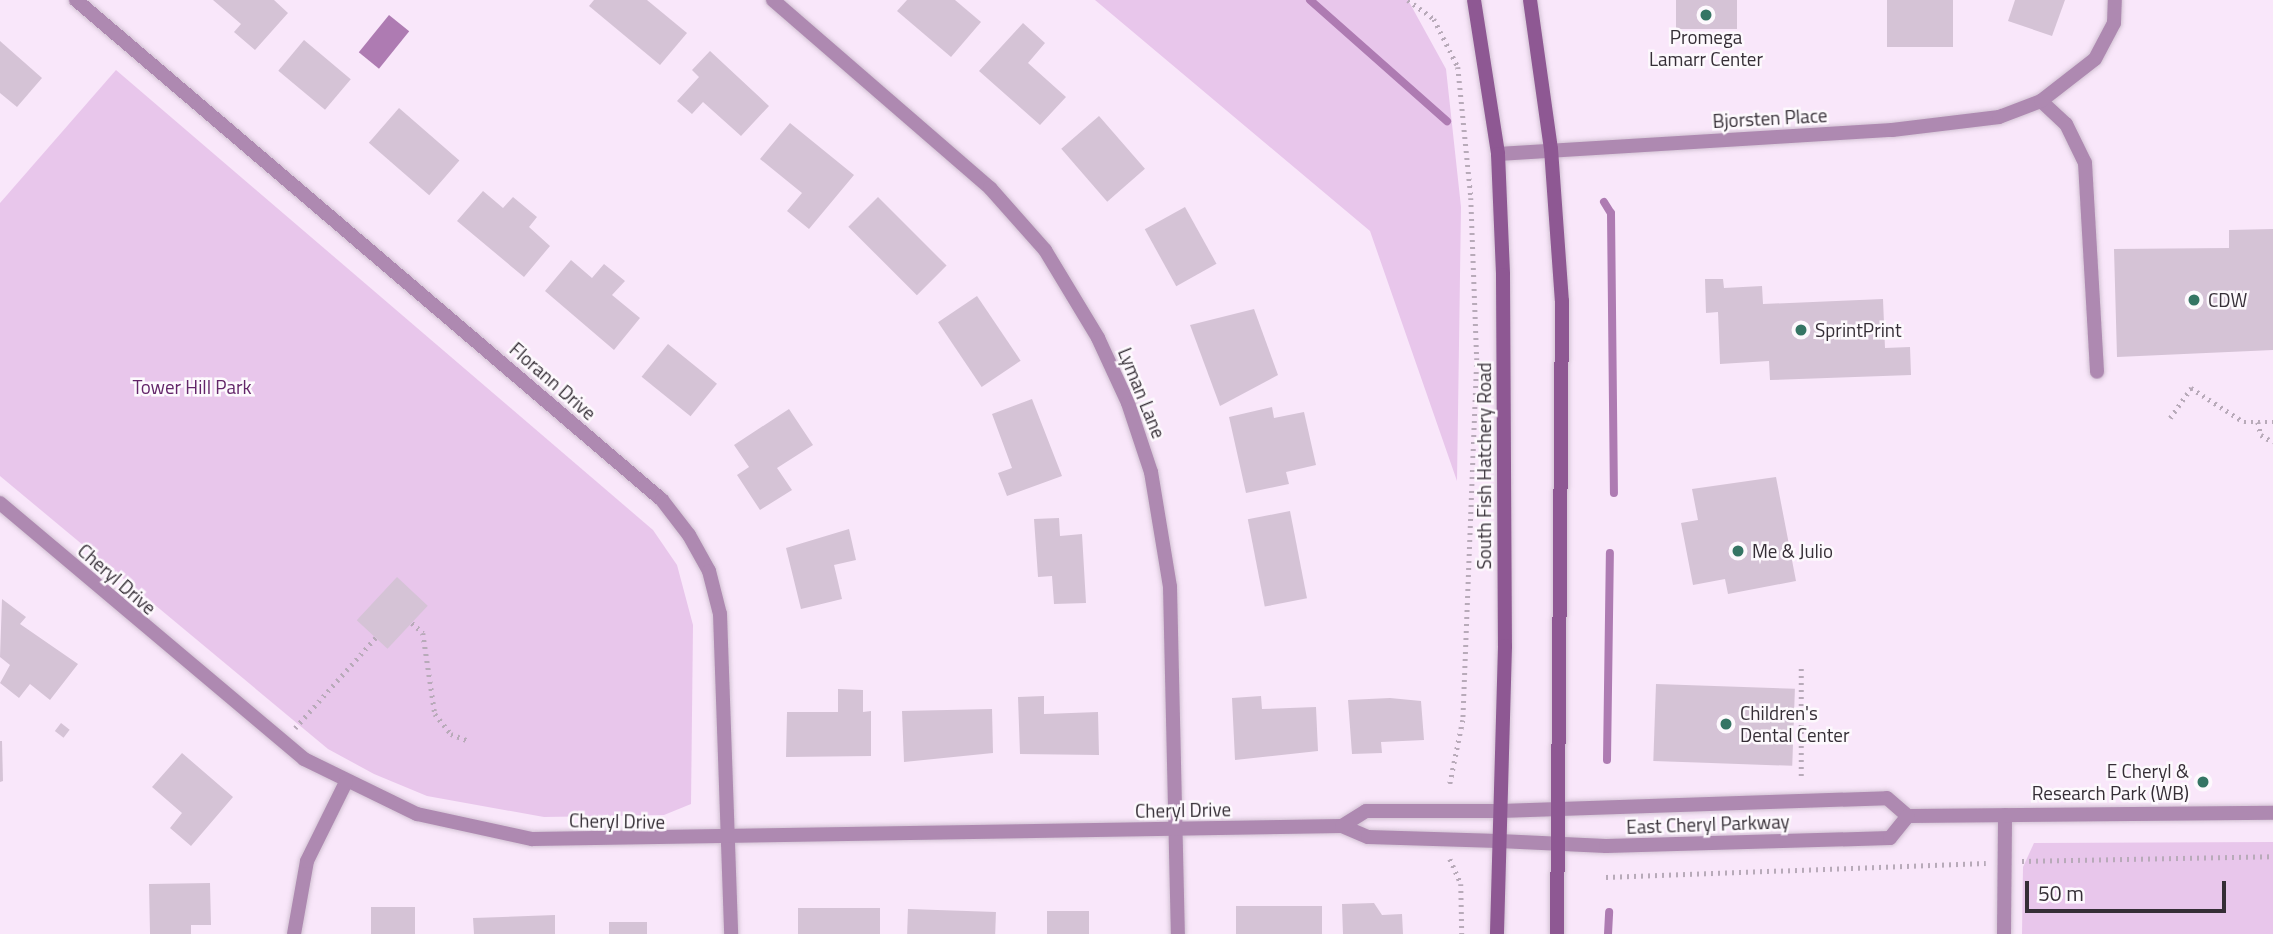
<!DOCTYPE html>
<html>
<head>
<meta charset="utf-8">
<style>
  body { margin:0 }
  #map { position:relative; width:2273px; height:934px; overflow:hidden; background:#f9e7fa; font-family:"Titillium Web",sans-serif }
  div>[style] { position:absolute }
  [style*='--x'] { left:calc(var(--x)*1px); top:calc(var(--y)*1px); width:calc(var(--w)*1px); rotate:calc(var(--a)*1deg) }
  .green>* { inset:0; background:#e8c6eb }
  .water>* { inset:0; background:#ae7bb2; transform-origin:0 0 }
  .stream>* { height:8px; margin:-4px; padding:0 4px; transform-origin:4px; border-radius:4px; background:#ae7bb2 }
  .building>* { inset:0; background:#d5c3d6; transform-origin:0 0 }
  .path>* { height:4.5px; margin-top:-2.25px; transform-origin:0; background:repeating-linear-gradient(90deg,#b8aab9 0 2px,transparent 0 7px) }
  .roads { filter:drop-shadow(0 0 2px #d2c2d3) drop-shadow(0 0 2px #d2c2d3) }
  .service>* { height:14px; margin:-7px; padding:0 7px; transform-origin:7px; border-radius:7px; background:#ae89b1 }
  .minor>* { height:14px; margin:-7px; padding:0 7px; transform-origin:7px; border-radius:7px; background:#ae89b1 }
  .tertiary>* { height:14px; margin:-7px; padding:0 7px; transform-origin:7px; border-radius:7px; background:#ae89b1 }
  .secondary>* { height:14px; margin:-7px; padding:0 7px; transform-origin:7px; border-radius:7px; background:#8e5893 }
  .dots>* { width:19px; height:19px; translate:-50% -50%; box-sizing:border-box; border:4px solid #fdf9fd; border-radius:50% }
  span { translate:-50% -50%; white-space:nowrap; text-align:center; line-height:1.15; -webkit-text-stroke:5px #fdf9fd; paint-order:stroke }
  .poi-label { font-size:19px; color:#352e36 }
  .left { translate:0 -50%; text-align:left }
  .right { translate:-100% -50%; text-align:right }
  .street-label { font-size:19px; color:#352e36 }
  .park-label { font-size:19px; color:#632569 }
  .scale { position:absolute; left:2025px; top:881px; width:201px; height:32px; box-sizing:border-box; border:4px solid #352e36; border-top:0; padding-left:9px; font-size:21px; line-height:24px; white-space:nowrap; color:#352e36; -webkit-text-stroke:5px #fdf9fd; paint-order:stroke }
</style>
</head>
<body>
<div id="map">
  <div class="green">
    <i style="clip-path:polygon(1095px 0,1408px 0,1446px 69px,1461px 207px,1457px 481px,1370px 231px)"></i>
    <i style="clip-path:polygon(116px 70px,653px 530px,677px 565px,693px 625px,691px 804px,664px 815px,544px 817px,427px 796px,374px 774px,328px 749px,0 476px,0 203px)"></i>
    <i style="clip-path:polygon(2273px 842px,2273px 934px,2022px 934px,2023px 867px,2034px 843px)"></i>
  </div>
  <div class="water">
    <i style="left:389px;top:15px;width:26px;height:48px;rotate:39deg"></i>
  </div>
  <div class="stream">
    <i style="--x:1310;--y:0;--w:183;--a:41.5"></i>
    <i style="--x:1604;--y:202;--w:13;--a:58"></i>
    <i style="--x:1611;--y:213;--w:280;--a:89.4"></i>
    <i style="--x:1607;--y:760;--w:207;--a:-89.2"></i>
    <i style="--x:1608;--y:934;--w:22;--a:-87"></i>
  </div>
  <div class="building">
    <i style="clip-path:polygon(213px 0,274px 0,288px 13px,255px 50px,234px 32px,241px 24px)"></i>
    <i style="clip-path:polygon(594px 0,647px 0,687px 33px,660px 65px,589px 6px)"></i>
    <i style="clip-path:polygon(907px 0,955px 0,981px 22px,951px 57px,897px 11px)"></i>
    <i style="left:1676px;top:0;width:61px;height:29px"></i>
    <i style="left:1887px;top:0;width:66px;height:47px"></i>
    <i style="clip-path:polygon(2015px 0,2065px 0,2052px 36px,2008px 21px)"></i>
    <i style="clip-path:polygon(1023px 23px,1045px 43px,1028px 63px,1066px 97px,1040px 125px,979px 71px)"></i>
    <i style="left:304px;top:40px;width:61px;height:40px;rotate:40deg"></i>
    <i style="clip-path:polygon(0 41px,42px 78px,17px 107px,0 93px)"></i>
    <i style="clip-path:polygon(710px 51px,769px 106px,741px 136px,703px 102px,692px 114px,677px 101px,699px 77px,692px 70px)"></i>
    <i style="left:399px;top:108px;width:80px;height:46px;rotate:41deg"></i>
    <i style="left:1099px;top:116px;width:70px;height:50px;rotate:49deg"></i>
    <i style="clip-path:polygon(790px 123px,854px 175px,809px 229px,787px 211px,802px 193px,760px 159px)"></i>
    <i style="clip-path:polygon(483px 191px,503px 208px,513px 197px,537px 217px,529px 227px,550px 246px,524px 277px,457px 221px)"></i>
    <i style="left:878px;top:197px;width:97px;height:42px;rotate:45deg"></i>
    <i style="left:1185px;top:207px;width:65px;height:46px;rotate:61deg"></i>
    <i style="clip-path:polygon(2273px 229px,2273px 350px,2117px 357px,2114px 249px,2229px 248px,2229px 230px)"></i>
    <i style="clip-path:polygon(571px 260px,592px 278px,604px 264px,625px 281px,612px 295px,640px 318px,614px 350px,545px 291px)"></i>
    <i style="clip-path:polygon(1705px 279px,1723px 279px,1724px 288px,1762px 286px,1763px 304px,1883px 299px,1885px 348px,1910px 347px,1911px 375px,1770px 380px,1769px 361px,1720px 364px,1718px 312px,1706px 313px)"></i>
    <i style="left:977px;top:296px;width:78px;height:47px;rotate:56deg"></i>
    <i style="clip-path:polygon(1254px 309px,1278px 375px,1220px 406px,1190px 325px)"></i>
    <i style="left:668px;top:344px;width:63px;height:42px;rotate:39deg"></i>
    <i style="clip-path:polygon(1032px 399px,1062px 476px,1007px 496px,998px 473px,1012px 468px,992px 414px)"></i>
    <i style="clip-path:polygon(1272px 407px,1274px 418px,1304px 412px,1316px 465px,1286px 472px,1289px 484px,1246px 493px,1229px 417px)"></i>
    <i style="clip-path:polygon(789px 409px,813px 445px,777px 468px,792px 490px,760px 510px,737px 475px,749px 467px,734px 445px)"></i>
    <i style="clip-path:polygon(1776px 477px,1796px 581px,1728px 594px,1725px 579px,1693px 585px,1681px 523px,1698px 520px,1692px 489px)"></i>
    <i style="left:1290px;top:511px;width:89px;height:43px;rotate:79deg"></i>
    <i style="clip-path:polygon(1059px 518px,1060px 536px,1082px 534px,1086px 603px,1054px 604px,1052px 576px,1038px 577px,1034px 519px)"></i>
    <i style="clip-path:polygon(849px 529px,856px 560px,834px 565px,842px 599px,801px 609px,786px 548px)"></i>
    <i style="left:397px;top:577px;width:42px;height:59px;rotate:43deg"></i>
    <i style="clip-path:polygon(2px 599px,26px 617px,20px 624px,78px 664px,50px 700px,30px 684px,19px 698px,0 683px,10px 665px,0 657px)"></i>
    <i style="left:1656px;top:684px;width:139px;height:77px;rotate:2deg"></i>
    <i style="clip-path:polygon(838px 689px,863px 690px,863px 712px,871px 711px,871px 756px,786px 757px,787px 712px,838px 712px)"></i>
    <i style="clip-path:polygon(1044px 696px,1044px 714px,1098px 712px,1099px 755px,1020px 754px,1018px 697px)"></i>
    <i style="clip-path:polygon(1261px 696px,1262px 709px,1316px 707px,1318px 751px,1235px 760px,1232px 698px)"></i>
    <i style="clip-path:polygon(1390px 698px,1421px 701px,1424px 740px,1381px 742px,1382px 753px,1352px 754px,1348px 700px)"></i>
    <i style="clip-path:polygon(992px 709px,993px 753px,904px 762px,902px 711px)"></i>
    <i style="left:61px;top:723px;width:11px;height:10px;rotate:38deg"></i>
    <i style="clip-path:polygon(0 741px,2px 741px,3px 781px,0 782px)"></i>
    <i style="clip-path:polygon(182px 753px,233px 797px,191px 846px,170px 828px,182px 813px,152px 787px)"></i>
    <i style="clip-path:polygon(210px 883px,211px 925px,191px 925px,191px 934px,150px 934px,149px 884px)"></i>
    <i style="clip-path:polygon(1374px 903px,1382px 915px,1402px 914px,1403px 934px,1343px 934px,1342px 904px)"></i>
    <i style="left:1322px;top:906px;width:28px;height:86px;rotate:90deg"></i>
    <i style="left:371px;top:907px;width:44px;height:27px"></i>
    <i style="left:798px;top:908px;width:82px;height:26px"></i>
    <i style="left:908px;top:909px;width:88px;height:25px;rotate:2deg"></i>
    <i style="left:1047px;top:911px;width:42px;height:23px"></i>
    <i style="clip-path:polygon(555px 915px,555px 934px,474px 934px,473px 918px)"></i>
    <i style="left:609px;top:922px;width:38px;height:12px"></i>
  </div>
  <div class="path">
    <i style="--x:1408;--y:0;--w:32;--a:36"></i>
    <i style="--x:1434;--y:19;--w:54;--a:63.4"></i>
    <i style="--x:1458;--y:67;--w:132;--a:84.3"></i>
    <i style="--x:1471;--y:198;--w:160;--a:87.9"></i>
    <i style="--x:1477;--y:358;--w:362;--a:92.2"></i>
    <i style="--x:1463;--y:720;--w:65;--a:101.5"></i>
    <i style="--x:2170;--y:418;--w:37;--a:-55"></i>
    <i style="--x:2191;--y:388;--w:63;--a:32.7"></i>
    <i style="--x:2244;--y:422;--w:14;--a:0"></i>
    <i style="--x:2258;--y:422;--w:13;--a:77"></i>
    <i style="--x:2261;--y:435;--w:14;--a:30"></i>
    <i style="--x:2258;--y:422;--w:15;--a:0"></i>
    <i style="--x:412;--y:623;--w:15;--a:42"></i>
    <i style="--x:423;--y:633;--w:82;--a:81.6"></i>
    <i style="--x:435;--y:714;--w:26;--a:51"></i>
    <i style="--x:451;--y:734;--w:17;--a:21"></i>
    <i style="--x:295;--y:728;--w:122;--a:-48.3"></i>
    <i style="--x:1801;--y:776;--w:111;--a:-90"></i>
    <i style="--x:1450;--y:859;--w:27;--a:66"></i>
    <i style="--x:1461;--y:884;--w:50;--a:88.9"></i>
    <i style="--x:2022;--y:861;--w:251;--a:-1.1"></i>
    <i style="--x:1606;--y:877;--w:380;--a:-2.1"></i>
  </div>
  <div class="roads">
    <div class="service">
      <i style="--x:2041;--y:101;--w:34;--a:43"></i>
      <i style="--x:2066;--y:124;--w:43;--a:64"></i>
      <i style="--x:2085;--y:163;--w:209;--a:86.7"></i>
      <i style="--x:1498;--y:154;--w:395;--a:-3.5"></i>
      <i style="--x:1892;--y:130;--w:108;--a:-6.9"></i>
      <i style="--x:1999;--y:117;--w:45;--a:-20.9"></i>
      <i style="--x:2041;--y:101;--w:68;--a:-37.9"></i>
      <i style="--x:2095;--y:59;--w:41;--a:-62.2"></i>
      <i style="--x:2114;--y:23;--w:23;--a:-88"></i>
      <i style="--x:2004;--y:934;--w:119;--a:-89.5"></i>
    </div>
    <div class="minor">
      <i style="--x:76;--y:0;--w:770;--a:40.47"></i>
      <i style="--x:662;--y:500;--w:44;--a:52.4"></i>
      <i style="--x:689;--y:535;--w:41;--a:60.9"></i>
      <i style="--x:709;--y:571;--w:44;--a:75.7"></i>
      <i style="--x:720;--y:614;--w:320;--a:88"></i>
      <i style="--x:773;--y:0;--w:287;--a:40.9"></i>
      <i style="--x:990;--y:188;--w:83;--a:48.4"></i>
      <i style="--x:1045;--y:250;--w:103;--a:58.9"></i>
      <i style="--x:1098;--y:338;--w:72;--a:65.2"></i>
      <i style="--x:1128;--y:403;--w:73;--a:71.6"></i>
      <i style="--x:1151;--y:472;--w:117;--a:80.6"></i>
      <i style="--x:1170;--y:587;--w:347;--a:88.7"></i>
      <i style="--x:0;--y:503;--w:397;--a:40.1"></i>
      <i style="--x:304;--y:759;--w:126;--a:26"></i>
      <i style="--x:417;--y:814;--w:118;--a:12.3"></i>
      <i style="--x:532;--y:839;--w:810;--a:-0.92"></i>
      <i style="--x:1342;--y:826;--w:28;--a:23"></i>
      <i style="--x:1368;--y:837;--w:131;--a:1.7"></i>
      <i style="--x:1342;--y:826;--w:28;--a:-32"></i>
      <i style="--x:1366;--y:811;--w:134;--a:0"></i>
      <i style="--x:294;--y:934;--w:74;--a:-79.9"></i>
      <i style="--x:307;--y:861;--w:88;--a:-63.7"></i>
    </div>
    <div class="tertiary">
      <i style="--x:1500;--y:811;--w:387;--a:-1.9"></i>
      <i style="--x:1887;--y:798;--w:28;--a:41"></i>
      <i style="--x:1908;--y:816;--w:365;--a:-0.5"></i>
      <i style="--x:1499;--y:841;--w:107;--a:2.7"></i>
      <i style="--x:1606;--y:846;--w:284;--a:-1.6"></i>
      <i style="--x:1890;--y:838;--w:28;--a:-51"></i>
    </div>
    <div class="secondary">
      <i style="--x:1474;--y:0;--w:156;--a:81.1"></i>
      <i style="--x:1498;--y:154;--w:121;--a:87.6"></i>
      <i style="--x:1503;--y:275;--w:371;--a:89.7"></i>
      <i style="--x:1505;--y:646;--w:288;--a:91.6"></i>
      <i style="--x:1530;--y:0;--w:150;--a:82"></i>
      <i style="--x:1551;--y:149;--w:152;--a:85.9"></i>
      <i style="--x:1562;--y:301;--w:633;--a:90.45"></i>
    </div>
  </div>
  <div class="dots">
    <i style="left:1706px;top:15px;background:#357564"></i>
    <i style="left:2194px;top:300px;background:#357564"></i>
    <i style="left:1801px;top:330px;background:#357564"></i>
    <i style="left:1738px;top:551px;background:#357564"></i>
    <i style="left:1726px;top:724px;background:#357564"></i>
    <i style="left:2203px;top:782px;background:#357564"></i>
  </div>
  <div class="poi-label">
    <span style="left:1706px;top:48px">Promega<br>Lamarr Center</span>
    <span class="left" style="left:2208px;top:300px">CDW</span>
    <span class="left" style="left:1815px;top:330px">SprintPrint</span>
    <span class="left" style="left:1752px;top:551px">Me &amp; Julio</span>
    <span class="left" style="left:1740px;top:724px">Children's<br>Dental Center</span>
    <span class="right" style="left:2189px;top:782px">E Cheryl &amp;<br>Research Park (WB)</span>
  </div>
  <div class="street-label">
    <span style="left:1770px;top:118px;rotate:-3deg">Bjorsten Place</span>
    <span style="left:553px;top:381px;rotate:41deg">Florann Drive</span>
    <span style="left:1142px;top:393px;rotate:68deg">Lyman Lane</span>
    <span style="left:1484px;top:466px;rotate:-90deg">South Fish Hatchery Road</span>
    <span style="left:117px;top:579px;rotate:41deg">Cheryl Drive</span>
    <span style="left:1183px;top:810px;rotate:-1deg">Cheryl Drive</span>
    <span style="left:617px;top:821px;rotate:1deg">Cheryl Drive</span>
    <span style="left:1708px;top:824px;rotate:-2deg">East Cheryl Parkway</span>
  </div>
  <div class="park-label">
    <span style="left:192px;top:387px">Tower Hill Park</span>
  </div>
  <div class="scale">50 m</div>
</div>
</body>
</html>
